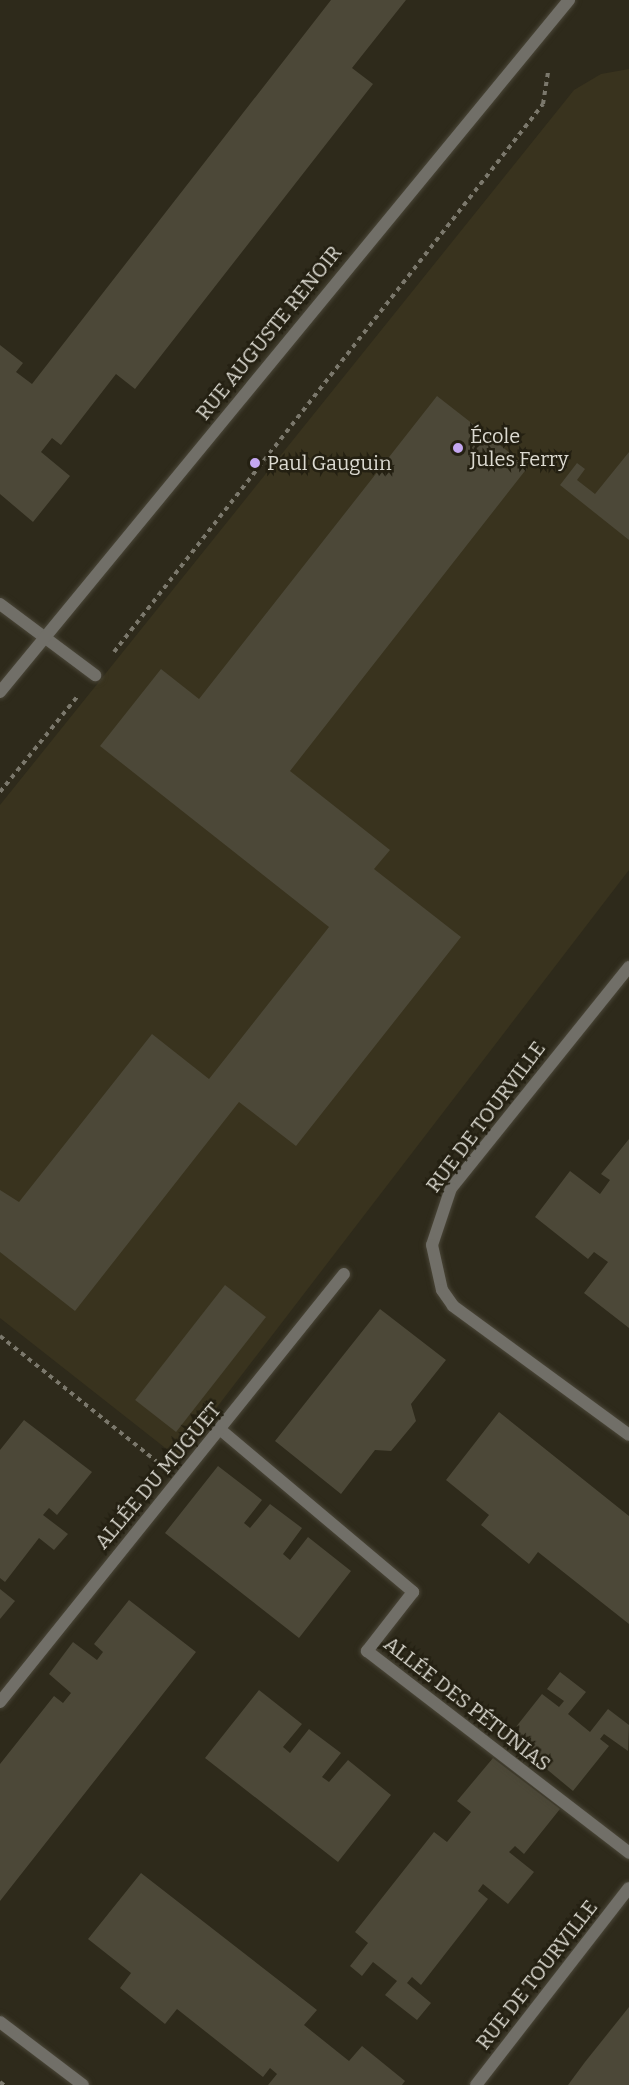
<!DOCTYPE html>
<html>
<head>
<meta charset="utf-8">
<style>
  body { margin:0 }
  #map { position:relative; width:629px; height:2085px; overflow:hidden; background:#2e2a1b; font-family:Bitter,serif }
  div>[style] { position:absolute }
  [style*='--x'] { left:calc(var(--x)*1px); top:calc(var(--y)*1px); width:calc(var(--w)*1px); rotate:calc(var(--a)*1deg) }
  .built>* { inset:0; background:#39331e }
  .building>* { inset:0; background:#4c4838; transform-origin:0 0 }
  .path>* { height:4px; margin-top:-2px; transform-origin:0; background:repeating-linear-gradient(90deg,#7b786c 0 4.5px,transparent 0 9px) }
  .roads { filter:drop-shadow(0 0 2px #4a4638) drop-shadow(0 0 2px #4a4638) }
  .minor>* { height:12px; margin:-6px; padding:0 6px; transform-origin:6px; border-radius:6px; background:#716f68 }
  .dots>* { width:16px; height:16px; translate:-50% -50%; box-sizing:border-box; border:3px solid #242012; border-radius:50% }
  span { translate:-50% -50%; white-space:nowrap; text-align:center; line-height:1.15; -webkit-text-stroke:5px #242012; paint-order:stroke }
  .street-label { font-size:20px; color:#dcdad1 }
  .poi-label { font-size:20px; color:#dcdad1 }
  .left { translate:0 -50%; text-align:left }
</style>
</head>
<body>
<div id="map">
  <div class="built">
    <i style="clip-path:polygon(629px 69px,629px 870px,178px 1458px,0 1318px,0 805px,574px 90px,601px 74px)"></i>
  </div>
  <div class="building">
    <i style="clip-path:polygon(331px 0,406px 0,352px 68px,373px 84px,135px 389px,116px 374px,61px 445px,52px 438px,41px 452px,70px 476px,33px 522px,0 494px,0 345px,23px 363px,16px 372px,32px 384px)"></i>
    <i style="clip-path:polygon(437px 396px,528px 467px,290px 771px,390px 850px,374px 869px,461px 937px,296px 1146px,239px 1102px,75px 1311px,0 1252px,0 1190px,19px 1202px,152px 1034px,209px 1079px,329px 927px,100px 746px,161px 669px,199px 699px)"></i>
    <i style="clip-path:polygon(629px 452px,629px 540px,560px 485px,577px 463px,585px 469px,577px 480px,595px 494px)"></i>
    <i style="clip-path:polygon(629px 1139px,629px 1328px,584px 1293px,608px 1262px,594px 1252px,588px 1259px,535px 1217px,570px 1171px,600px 1194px,610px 1180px,601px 1174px)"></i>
    <i style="left:225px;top:1285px;width:52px;height:146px;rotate:38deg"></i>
    <i style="clip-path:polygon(380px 1309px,446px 1360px,411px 1404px,416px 1421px,391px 1451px,375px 1450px,341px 1494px,275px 1441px)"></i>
    <i style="clip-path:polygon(499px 1412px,629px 1516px,629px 1624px,538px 1552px,529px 1564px,481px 1525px,489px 1515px,446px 1480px)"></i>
    <i style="clip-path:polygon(24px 1420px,92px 1472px,57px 1515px,49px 1508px,43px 1515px,68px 1534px,54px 1550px,39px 1538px,5px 1582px,0 1578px,0 1450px)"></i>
    <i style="clip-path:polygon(218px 1466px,262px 1500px,244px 1523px,250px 1528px,270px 1504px,302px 1528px,283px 1554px,290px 1560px,308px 1537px,351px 1571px,299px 1638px,165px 1533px)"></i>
    <i style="clip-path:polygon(0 1589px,15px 1601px,0 1619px)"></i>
    <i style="clip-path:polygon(129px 1600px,196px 1652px,0 1901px,0 1764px,54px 1696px,63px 1703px,71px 1693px,49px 1674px,73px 1642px,97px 1660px,103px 1652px,94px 1644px)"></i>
    <i style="clip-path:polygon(560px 1672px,586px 1692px,568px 1714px,590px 1732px,608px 1709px,629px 1725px,628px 1751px,604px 1734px,600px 1739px,609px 1746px,573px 1791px,508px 1737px,542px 1694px,559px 1707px,564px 1701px,547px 1689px)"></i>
    <i style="clip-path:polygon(259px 1690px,302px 1724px,283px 1747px,290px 1753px,309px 1729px,341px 1753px,322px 1777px,329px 1782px,348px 1760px,391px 1795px,338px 1862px,205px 1758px)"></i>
    <i style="clip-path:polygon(493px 1758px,560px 1809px,524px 1854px,515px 1846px,509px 1852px,534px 1872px,508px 1904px,483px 1884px,478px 1891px,488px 1899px,421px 1985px,412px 1977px,407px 1983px,431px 2003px,417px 2020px,385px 1995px,397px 1981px,373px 1962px,362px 1976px,350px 1966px,368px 1943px,355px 1932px,434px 1832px,447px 1842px,471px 1812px,457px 1801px)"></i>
    <i style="clip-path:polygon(141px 1873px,317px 2010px,304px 2025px,349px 2061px,362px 2046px,405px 2081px,402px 2085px,268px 2085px,277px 2074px,270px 2068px,263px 2077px,177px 2009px,165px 2024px,120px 1988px,131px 1973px,88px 1939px)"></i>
    <i style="clip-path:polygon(629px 2007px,629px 2085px,568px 2085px,585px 2062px)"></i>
  </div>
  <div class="path">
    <i style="--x:114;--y:652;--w:696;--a:-51.94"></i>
    <i style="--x:543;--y:104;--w:33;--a:-81"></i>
    <i style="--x:0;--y:792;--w:122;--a:-51"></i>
    <i style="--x:0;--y:1336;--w:200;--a:38.7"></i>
    <i style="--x:0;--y:2082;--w:5;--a:37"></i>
  </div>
  <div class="roads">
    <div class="minor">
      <i style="--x:0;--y:604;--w:119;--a:36.8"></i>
      <i style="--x:0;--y:692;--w:896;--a:-50.57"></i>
      <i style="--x:629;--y:967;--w:284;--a:128.8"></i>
      <i style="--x:451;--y:1188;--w:60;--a:108.4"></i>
      <i style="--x:432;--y:1245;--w:46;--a:77.5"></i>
      <i style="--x:442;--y:1290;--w:19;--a:55"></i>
      <i style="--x:453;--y:1306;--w:218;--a:36.2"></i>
      <i style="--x:222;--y:1431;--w:250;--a:40.1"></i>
      <i style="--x:413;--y:1592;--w:75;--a:127.9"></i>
      <i style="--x:367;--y:1651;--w:331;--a:37.6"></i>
      <i style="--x:0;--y:1702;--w:549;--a:-51.21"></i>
      <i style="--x:0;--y:2022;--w:104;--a:37.2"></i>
      <i style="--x:476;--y:2085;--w:249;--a:-52.2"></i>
    </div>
  </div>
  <div class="dots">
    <i style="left:458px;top:448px;background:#c4a7f1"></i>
    <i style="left:255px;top:463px;background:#c4a7f1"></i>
  </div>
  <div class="street-label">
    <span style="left:269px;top:333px;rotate:-51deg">RUE AUGUSTE RENOIR</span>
    <span style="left:486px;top:1117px;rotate:-53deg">RUE DE TOURVILLE</span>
    <span style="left:158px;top:1476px;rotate:-50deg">ALLÉE DU MUGUET</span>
    <span style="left:467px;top:1704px;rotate:38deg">ALLÉE DES PÉTUNIAS</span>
    <span style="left:537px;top:1975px;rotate:-52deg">RUE DE TOURVILLE</span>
  </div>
  <div class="poi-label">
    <span class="left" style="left:470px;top:448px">École<br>Jules Ferry</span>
    <span class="left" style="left:267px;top:463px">Paul Gauguin</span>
  </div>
</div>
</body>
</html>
